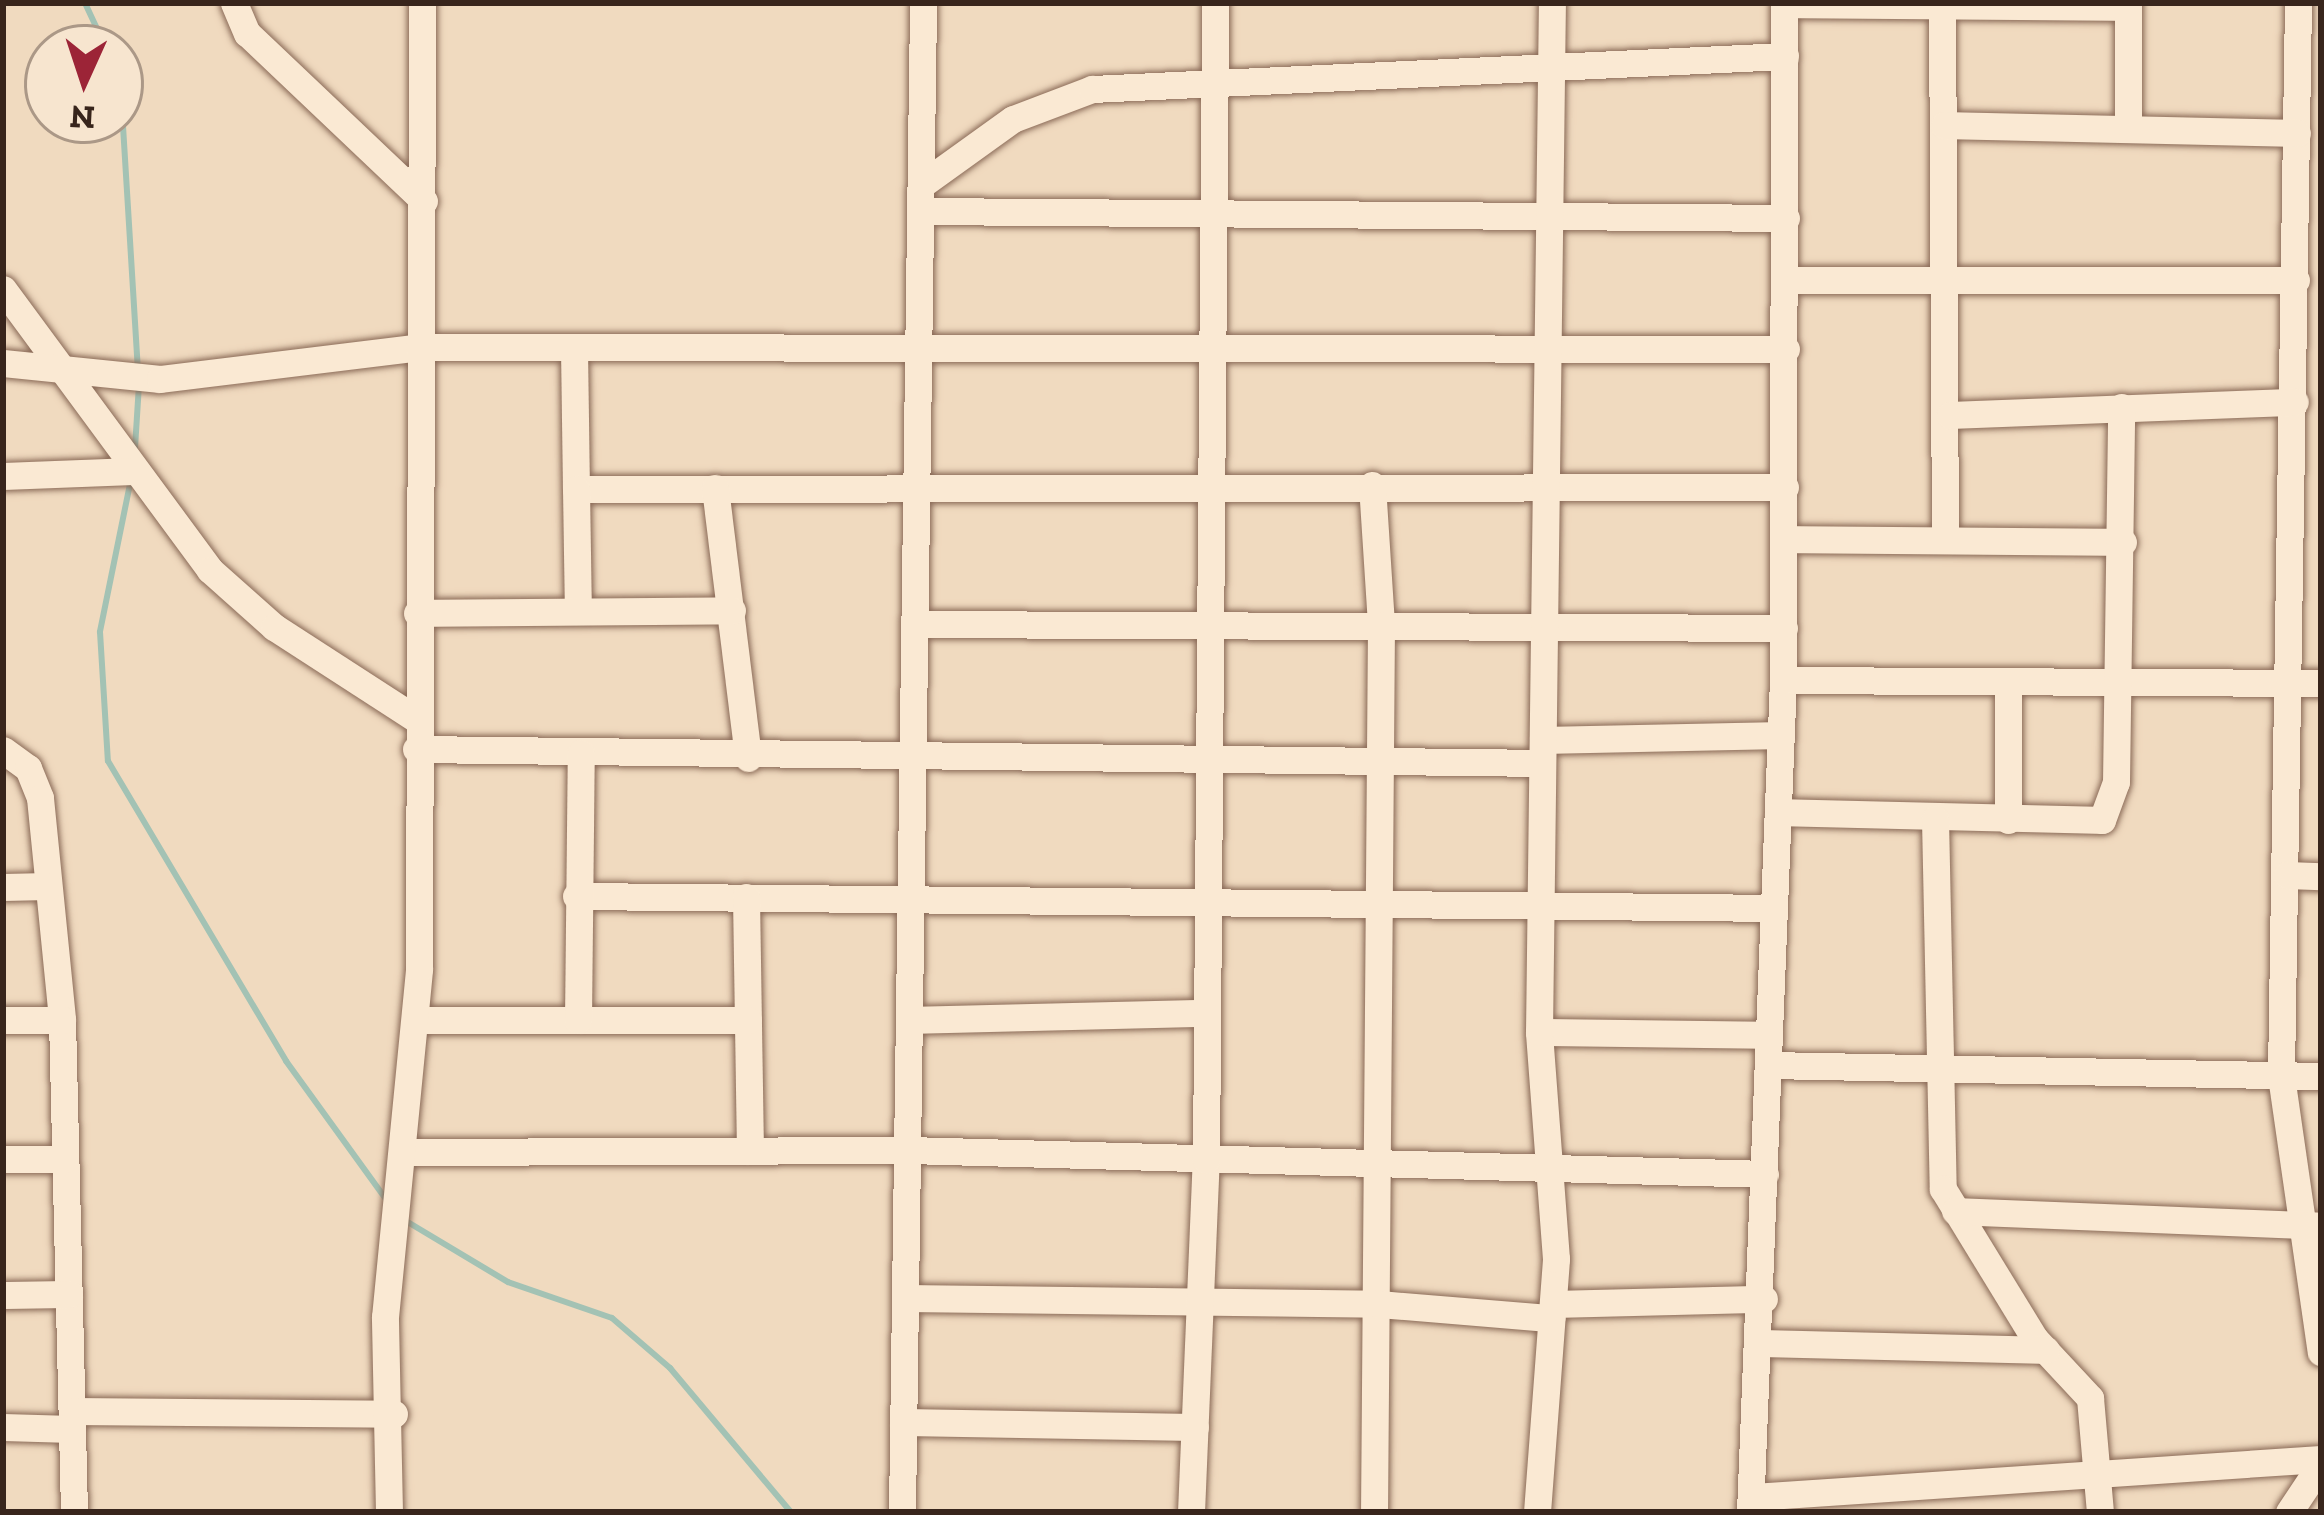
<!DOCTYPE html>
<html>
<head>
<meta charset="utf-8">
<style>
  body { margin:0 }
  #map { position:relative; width:2324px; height:1515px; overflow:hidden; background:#f0dabf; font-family:"Zilla Slab",serif }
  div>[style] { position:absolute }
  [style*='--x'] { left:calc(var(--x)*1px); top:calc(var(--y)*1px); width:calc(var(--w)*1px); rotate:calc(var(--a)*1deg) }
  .stream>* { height:6px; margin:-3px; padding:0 3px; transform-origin:3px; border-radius:3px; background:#a3c2b4 }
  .roads { filter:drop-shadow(0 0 3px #8a6a57) drop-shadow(0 0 3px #8a6a57) }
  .minor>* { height:27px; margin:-13.5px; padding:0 13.5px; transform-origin:13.5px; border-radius:13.5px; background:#fae9d3 }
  span { translate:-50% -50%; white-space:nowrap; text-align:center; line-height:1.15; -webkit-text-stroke:9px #f7e5cf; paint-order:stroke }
  .frame { position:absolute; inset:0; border:6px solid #38251c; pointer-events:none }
  .north { position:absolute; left:24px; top:24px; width:120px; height:120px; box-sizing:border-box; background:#f7e5cf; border:3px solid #ab9887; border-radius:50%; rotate:183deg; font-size:33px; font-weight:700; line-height:48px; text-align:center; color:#38251c }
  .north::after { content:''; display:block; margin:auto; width:42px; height:54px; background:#9c2437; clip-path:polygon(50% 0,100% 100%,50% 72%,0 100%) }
</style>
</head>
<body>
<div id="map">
  <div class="stream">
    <i style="--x:85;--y:3;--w:50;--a:65"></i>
    <i style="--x:120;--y:77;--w:295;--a:86.5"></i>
    <i style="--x:135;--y:448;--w:64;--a:-86.4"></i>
    <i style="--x:131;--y:479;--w:156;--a:101.5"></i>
    <i style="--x:100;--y:632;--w:129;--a:86.5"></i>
    <i style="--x:108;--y:761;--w:349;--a:59.3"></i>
    <i style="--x:286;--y:1061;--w:169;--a:54.1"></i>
    <i style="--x:406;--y:1221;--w:119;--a:30.9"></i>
    <i style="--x:508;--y:1282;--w:110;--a:19.1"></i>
    <i style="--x:612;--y:1318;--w:77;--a:40.8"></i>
    <i style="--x:670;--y:1368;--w:188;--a:50"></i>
  </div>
  <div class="roads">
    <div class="minor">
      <i style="--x:234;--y:3;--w:33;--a:67"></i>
      <i style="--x:247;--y:33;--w:244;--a:43.5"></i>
      <i style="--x:2298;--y:3;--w:1073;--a:90.91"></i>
      <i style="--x:2281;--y:1076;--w:279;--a:81.8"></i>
      <i style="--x:1784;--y:4;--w:344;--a:0.5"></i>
      <i style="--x:1942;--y:5;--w:534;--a:89.68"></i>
      <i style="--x:1944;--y:125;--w:353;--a:1.3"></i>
      <i style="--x:2128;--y:129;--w:126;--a:-90"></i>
      <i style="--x:921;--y:185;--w:113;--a:-35.7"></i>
      <i style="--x:1013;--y:119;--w:85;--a:-20.8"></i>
      <i style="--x:1092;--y:89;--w:694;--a:-2.73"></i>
      <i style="--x:921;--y:211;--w:865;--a:0.46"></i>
      <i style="--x:1787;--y:280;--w:509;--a:0"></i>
      <i style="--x:3;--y:289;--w:349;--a:53.6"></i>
      <i style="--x:210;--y:570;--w:86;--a:41.7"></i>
      <i style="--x:274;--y:627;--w:169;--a:32.9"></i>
      <i style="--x:574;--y:348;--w:141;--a:89.2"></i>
      <i style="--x:576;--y:489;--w:1209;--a:-0.09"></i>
      <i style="--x:3;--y:363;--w:158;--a:5.8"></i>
      <i style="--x:160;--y:379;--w:261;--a:-7"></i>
      <i style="--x:419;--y:347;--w:1367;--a:0.08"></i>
      <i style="--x:1950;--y:415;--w:345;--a:-2.2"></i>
      <i style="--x:3;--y:476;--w:130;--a:-2.2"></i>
      <i style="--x:1372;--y:485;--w:140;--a:86.3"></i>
      <i style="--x:1381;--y:625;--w:887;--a:90.45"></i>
      <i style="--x:715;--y:488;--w:272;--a:83"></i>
      <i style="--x:576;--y:489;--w:122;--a:89.1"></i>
      <i style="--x:1784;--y:539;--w:339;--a:0.5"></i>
      <i style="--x:417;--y:613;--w:315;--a:-0.5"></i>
      <i style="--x:916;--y:624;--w:868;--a:0.26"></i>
      <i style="--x:1783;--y:680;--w:538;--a:0.32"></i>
      <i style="--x:1543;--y:740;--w:238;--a:-1.2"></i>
      <i style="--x:416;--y:749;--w:1126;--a:0.71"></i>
      <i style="--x:3;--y:750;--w:31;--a:36"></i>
      <i style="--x:28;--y:768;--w:32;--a:68"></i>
      <i style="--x:40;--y:798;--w:223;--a:84.3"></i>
      <i style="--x:62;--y:1020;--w:492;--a:88.6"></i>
      <i style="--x:1778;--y:812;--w:324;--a:1.4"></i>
      <i style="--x:2102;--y:820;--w:40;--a:-69.8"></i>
      <i style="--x:2116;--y:782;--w:375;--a:-89.2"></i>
      <i style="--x:1935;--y:819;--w:370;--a:88.8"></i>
      <i style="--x:1943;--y:1189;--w:176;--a:58.5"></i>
      <i style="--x:2035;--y:1339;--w:81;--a:47"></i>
      <i style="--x:2090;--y:1398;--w:114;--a:85"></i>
      <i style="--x:2008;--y:820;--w:139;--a:-90"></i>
      <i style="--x:2287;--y:875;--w:34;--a:2"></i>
      <i style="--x:3;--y:887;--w:45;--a:-1.3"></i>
      <i style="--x:576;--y:896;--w:1198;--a:0.57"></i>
      <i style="--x:746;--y:897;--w:254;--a:89.1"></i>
      <i style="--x:3;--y:1020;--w:59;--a:0"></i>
      <i style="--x:415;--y:1020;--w:333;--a:0"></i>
      <i style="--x:578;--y:1020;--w:267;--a:-89.4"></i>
      <i style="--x:910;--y:1020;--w:293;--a:-1.4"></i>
      <i style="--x:1539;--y:1032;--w:230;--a:0.7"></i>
      <i style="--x:1768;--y:1065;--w:553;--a:1.14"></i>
      <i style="--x:405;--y:1152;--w:503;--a:-0.23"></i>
      <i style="--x:908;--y:1150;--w:857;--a:1.6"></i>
      <i style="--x:3;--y:1159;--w:62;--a:0"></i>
      <i style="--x:1955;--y:1211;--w:366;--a:2.3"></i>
      <i style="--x:3;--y:1295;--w:66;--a:-0.9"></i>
      <i style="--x:905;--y:1298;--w:474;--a:0.7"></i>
      <i style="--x:1379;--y:1304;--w:173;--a:4.7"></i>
      <i style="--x:1553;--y:1304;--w:211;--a:-1.4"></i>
      <i style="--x:1764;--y:1343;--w:282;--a:1.4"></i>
      <i style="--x:72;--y:1411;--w:322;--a:0.5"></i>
      <i style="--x:903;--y:1422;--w:292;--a:1"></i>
      <i style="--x:3;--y:1427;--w:69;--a:1.7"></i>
      <i style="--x:1753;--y:1497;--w:569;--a:-3.83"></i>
      <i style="--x:389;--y:1512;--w:195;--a:-91.2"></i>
      <i style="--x:385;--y:1317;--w:350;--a:-84.4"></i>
      <i style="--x:419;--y:969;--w:966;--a:-89.82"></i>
      <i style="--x:902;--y:1512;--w:1509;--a:-89.2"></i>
      <i style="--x:1191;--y:1512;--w:352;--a:-87.6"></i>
      <i style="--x:1206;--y:1160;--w:1157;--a:-89.55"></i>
      <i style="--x:1537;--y:1512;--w:254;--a:-85.7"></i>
      <i style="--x:1556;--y:1259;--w:228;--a:-94.3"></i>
      <i style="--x:1539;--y:1032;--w:1029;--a:-89.28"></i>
      <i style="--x:1750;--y:1512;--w:833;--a:-87.73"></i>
      <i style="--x:1783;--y:680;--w:677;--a:-89.92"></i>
      <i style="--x:2289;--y:1512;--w:58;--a:-56.3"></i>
    </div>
  </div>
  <div class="frame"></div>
  <div class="north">N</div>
</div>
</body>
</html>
